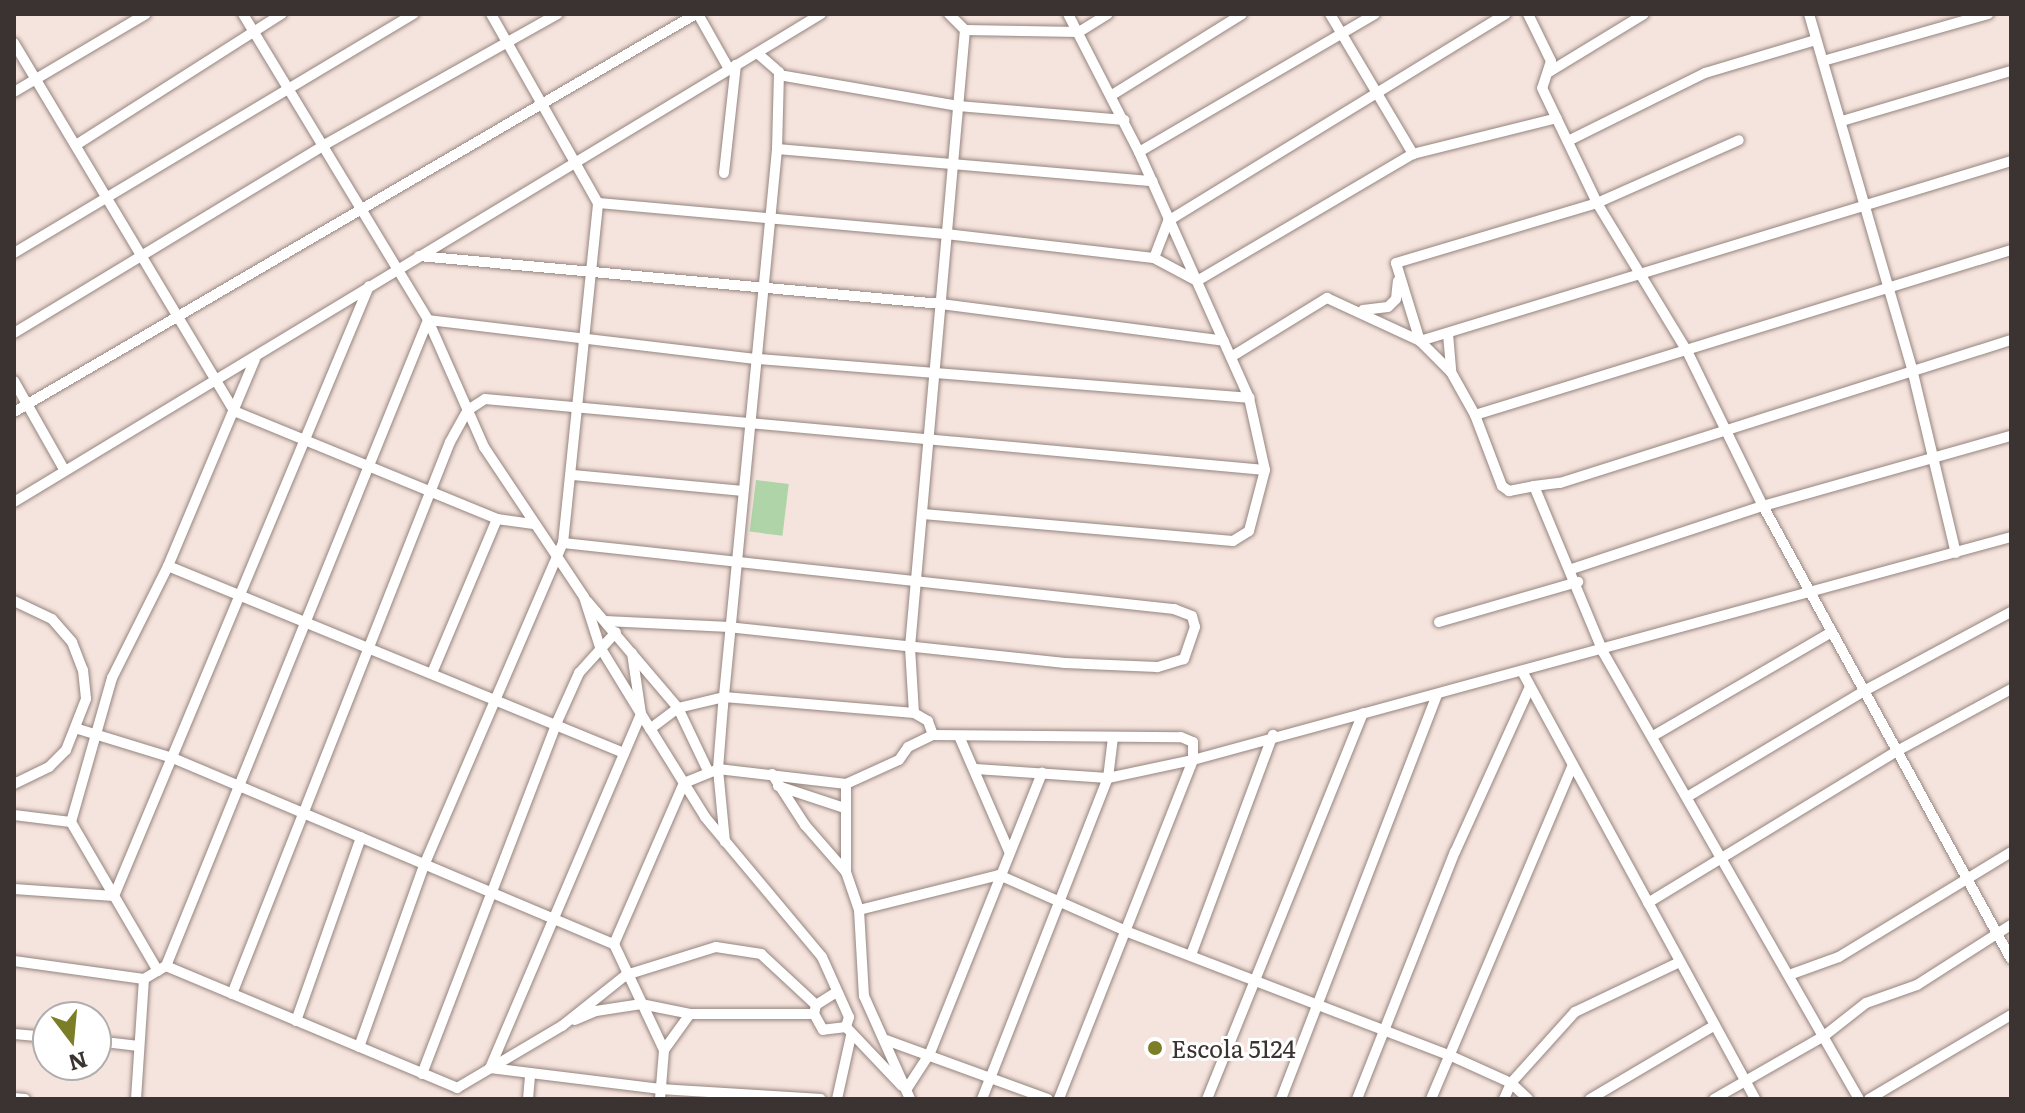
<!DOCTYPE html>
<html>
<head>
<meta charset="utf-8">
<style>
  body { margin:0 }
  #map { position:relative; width:2025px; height:1113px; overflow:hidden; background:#f5e3dd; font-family:Literata,serif }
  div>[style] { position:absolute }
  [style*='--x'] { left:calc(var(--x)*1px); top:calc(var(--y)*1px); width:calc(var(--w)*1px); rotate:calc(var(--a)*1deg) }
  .green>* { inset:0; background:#aed4a7; transform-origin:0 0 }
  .roads { filter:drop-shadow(0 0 2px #95857f) drop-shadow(0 0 2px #95857f) }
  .street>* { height:10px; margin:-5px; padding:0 5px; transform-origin:5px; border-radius:5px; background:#fff }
  .dots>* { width:22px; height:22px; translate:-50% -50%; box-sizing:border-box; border:4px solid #fff; border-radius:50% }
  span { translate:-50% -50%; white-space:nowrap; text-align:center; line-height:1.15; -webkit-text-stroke:6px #fff; paint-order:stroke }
  .poi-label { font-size:24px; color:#3a3331 }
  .left { translate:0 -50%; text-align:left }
  .frame { position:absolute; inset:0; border:16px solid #3a3331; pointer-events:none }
  .north { position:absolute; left:32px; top:1001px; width:80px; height:80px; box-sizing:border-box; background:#fff; border:2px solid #b0adad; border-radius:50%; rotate:164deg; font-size:22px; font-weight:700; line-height:32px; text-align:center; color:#3a3331 }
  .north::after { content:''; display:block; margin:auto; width:28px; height:36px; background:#7c7e27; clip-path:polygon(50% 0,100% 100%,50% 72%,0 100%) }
</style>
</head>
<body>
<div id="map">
  <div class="green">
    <i style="left:756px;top:480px;width:33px;height:52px;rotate:7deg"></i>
  </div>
  <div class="roads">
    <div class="street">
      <i style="--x:243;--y:14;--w:358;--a:58.8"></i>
      <i style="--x:428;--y:320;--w:139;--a:66.2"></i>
      <i style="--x:484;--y:447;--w:180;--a:56.3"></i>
      <i style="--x:584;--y:597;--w:52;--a:72.3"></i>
      <i style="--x:600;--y:647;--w:79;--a:58.5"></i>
      <i style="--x:641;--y:714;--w:121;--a:58.1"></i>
      <i style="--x:705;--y:817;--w:182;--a:50.1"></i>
      <i style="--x:822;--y:957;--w:66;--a:65.8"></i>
      <i style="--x:849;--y:1017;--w:10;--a:107"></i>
      <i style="--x:846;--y:1027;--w:23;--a:173"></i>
      <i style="--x:823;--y:1030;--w:18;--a:-119"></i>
      <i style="--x:814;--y:1014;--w:9;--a:-77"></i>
      <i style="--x:816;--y:1005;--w:22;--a:-32"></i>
      <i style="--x:491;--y:14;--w:217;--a:60.5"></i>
      <i style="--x:598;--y:203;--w:349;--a:5.1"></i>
      <i style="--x:946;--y:234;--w:209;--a:6.6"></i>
      <i style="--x:1154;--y:258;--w:49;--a:28.1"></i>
      <i style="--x:1197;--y:281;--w:251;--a:-30.5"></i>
      <i style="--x:698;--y:14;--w:63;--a:60.6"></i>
      <i style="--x:1330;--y:14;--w:163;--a:59.3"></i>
      <i style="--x:1413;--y:154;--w:148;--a:-14"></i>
      <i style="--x:1528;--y:14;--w:52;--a:63.9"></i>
      <i style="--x:1551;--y:61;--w:28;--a:108"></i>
      <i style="--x:1542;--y:88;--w:127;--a:64.4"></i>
      <i style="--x:1597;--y:203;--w:173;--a:58.7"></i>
      <i style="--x:1687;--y:351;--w:173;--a:63.9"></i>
      <i style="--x:1763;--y:506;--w:516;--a:61.3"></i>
      <i style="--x:1809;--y:14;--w:370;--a:73.8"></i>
      <i style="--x:1912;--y:369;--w:189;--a:76.6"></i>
      <i style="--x:965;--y:30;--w:114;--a:1"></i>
      <i style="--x:1079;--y:32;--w:34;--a:-32"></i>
      <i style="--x:14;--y:43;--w:429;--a:59.1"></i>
      <i style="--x:234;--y:411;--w:284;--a:22.3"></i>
      <i style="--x:1823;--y:61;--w:172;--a:-15.9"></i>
      <i style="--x:1549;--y:72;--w:111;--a:-31.4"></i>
      <i style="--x:779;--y:75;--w:182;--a:9.8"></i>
      <i style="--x:958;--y:106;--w:167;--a:4.8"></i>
      <i style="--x:14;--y:92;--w:153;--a:-30.6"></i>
      <i style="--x:1112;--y:95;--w:153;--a:-31.9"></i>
      <i style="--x:1842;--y:121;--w:176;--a:-16.5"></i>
      <i style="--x:1570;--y:140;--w:151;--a:-26.4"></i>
      <i style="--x:1705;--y:73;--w:116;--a:-16.6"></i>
      <i style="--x:76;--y:145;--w:244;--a:-32.5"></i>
      <i style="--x:777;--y:149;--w:377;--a:4.9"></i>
      <i style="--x:1139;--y:152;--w:273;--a:-30.3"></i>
      <i style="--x:724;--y:173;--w:109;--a:-83.7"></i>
      <i style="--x:14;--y:253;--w:466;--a:-30.9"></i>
      <i style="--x:419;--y:256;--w:524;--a:5.25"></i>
      <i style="--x:941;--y:304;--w:285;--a:7.4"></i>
      <i style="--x:1154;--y:258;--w:40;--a:-69"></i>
      <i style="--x:1168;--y:221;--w:396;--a:-31.5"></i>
      <i style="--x:1396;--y:263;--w:82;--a:72.9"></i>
      <i style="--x:1420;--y:341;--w:618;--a:-16.94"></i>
      <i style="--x:1396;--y:263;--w:210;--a:-16.6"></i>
      <i style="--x:1597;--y:203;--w:155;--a:-23.9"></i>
      <i style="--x:1363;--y:310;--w:25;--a:-7"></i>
      <i style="--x:1388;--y:307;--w:11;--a:-45"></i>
      <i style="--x:1396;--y:299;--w:18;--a:-84"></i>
      <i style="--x:14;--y:333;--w:365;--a:-31.2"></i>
      <i style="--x:326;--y:144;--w:266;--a:-29.3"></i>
      <i style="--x:1448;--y:334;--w:37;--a:85"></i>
      <i style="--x:1231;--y:357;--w:113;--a:-31.6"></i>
      <i style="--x:1327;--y:298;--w:102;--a:24.8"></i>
      <i style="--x:1420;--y:341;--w:44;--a:45"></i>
      <i style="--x:1451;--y:372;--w:49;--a:60.8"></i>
      <i style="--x:1475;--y:415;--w:76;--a:69.2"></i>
      <i style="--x:1502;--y:486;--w:9;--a:36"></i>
      <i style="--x:1509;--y:491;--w:25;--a:-11"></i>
      <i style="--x:1534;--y:486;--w:180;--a:67.4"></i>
      <i style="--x:1603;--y:652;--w:515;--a:60.2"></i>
      <i style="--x:14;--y:381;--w:103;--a:60.5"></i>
      <i style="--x:14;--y:412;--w:790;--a:-30.27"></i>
      <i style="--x:1475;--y:415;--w:561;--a:-17.11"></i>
      <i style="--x:573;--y:475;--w:171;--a:5.4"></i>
      <i style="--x:1534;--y:486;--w:26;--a:-7"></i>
      <i style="--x:1560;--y:483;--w:473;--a:-17.6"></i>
      <i style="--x:14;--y:502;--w:943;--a:-31.16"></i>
      <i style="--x:923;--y:514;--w:311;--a:5"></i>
      <i style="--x:1233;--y:541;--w:19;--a:-32"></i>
      <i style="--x:1249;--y:531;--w:63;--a:-75.3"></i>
      <i style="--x:1265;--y:470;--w:74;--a:-102.5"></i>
      <i style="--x:1249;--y:398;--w:269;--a:-114.1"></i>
      <i style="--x:1139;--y:152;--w:155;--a:-117.2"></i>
      <i style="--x:563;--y:543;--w:342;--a:-84.1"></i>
      <i style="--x:168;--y:566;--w:493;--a:22.3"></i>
      <i style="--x:1572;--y:569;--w:201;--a:-18.3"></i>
      <i style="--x:1763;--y:506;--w:258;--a:-15.8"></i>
      <i style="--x:14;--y:601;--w:42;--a:25.3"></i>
      <i style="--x:52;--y:619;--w:30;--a:49"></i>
      <i style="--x:72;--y:642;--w:30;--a:69"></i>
      <i style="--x:83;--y:670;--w:29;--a:84"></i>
      <i style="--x:86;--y:699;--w:55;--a:111.4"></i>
      <i style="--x:66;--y:750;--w:24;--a:135"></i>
      <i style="--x:49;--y:767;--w:39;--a:154"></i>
      <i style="--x:587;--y:601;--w:140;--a:49.6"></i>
      <i style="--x:678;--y:708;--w:70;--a:64.5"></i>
      <i style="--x:1439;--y:622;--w:145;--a:-16.1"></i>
      <i style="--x:632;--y:653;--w:62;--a:81.6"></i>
      <i style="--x:641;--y:714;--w:385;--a:113.1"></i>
      <i style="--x:490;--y:1068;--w:172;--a:7"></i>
      <i style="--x:661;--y:1089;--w:160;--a:3.6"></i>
      <i style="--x:432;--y:673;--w:167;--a:-67.1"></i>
      <i style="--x:497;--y:519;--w:37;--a:8"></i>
      <i style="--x:1523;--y:673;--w:485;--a:61.4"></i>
      <i style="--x:78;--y:729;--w:99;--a:17"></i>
      <i style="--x:173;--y:758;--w:479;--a:22.9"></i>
      <i style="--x:650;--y:729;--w:35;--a:-37"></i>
      <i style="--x:678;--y:708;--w:47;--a:-13.4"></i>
      <i style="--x:724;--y:697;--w:191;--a:4.8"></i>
      <i style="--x:933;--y:735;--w:248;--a:0.5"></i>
      <i style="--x:1181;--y:737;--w:13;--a:23"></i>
      <i style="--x:1193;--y:742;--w:18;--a:90"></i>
      <i style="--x:1193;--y:760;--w:365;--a:111.6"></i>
      <i style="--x:959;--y:736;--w:125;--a:66.5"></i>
      <i style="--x:1653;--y:736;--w:207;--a:-30.2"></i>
      <i style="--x:976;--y:769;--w:132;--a:3.9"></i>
      <i style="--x:1108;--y:778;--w:87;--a:-12"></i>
      <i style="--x:1193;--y:760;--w:848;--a:-15.25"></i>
      <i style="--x:772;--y:774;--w:61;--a:57.1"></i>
      <i style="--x:805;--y:825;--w:62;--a:48.9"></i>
      <i style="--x:846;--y:872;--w:40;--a:71.1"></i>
      <i style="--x:859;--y:910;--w:86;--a:86.7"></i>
      <i style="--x:864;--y:996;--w:113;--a:65.9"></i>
      <i style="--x:846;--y:784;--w:88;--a:90"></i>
      <i style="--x:778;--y:786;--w:70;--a:18.4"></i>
      <i style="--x:1687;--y:797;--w:206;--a:-30.9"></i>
      <i style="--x:1864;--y:691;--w:167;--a:-28.3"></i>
      <i style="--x:14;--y:815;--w:57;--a:7"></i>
      <i style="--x:725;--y:842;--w:73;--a:-95.5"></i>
      <i style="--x:718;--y:769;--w:63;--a:-85.5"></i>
      <i style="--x:723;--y:706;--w:560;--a:-84.46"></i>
      <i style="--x:777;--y:149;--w:77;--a:-88.5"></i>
      <i style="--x:779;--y:72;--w:29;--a:-139"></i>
      <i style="--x:14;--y:889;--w:100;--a:4"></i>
      <i style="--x:114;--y:896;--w:661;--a:-67.31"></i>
      <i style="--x:1648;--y:903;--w:292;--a:-31.4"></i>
      <i style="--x:1897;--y:751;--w:130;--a:-28.5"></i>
      <i style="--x:859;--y:910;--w:144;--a:-14"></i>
      <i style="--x:999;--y:875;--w:141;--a:23.8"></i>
      <i style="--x:1128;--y:932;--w:344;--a:21"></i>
      <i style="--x:1449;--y:1055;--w:68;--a:24.3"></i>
      <i style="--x:1511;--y:1083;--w:23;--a:43"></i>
      <i style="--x:1191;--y:955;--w:235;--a:-69.6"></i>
      <i style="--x:14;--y:961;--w:131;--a:7.9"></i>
      <i style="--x:166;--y:966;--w:697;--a:-67.92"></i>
      <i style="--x:428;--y:320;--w:331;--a:6.8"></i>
      <i style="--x:757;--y:359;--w:494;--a:4.5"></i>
      <i style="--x:158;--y:971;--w:173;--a:-120.3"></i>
      <i style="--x:71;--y:822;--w:150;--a:-74.1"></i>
      <i style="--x:112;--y:678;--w:125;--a:-63.4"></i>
      <i style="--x:168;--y:566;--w:225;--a:-67.2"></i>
      <i style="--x:1789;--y:975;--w:53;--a:-19.8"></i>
      <i style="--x:1839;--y:957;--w:202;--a:-31.4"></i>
      <i style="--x:232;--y:994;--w:593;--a:-68.45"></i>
      <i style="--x:450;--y:442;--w:37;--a:-61"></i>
      <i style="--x:468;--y:410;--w:20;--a:-33"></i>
      <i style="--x:485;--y:399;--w:783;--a:5.2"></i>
      <i style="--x:575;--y:1020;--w:23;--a:-23"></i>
      <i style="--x:596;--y:1011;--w:46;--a:-8.8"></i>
      <i style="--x:641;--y:1004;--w:50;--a:11.5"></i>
      <i style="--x:690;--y:1014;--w:124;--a:0"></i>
      <i style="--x:296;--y:1021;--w:195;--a:-70.5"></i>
      <i style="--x:846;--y:1027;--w:81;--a:46.5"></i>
      <i style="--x:14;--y:1034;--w:34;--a:5"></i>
      <i style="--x:886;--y:1040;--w:172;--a:20"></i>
      <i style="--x:96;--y:1041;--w:43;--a:6.6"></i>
      <i style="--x:359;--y:1047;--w:195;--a:-70.3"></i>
      <i style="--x:425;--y:863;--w:348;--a:-66.7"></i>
      <i style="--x:563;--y:543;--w:615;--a:6.17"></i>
      <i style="--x:1174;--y:609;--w:19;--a:21"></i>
      <i style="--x:1192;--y:616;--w:11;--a:75"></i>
      <i style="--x:1195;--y:627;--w:34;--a:109"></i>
      <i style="--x:1184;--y:659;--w:28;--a:163"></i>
      <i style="--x:1157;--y:667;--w:92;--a:-177.5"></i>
      <i style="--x:1065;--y:663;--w:337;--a:-173.9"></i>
      <i style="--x:730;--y:627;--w:125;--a:-177.3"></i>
      <i style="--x:664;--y:1050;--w:117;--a:-115.3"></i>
      <i style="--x:614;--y:944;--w:176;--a:-66.5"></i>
      <i style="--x:684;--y:783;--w:37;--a:-22"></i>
      <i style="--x:718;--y:769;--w:129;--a:6.7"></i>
      <i style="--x:846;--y:784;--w:58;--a:-24.4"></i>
      <i style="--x:899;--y:760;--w:16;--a:-55"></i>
      <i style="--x:908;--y:747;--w:28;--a:-26"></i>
      <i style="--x:933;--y:735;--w:15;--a:-110"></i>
      <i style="--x:928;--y:721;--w:16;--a:-150"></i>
      <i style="--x:914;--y:713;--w:66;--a:-93.5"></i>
      <i style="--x:910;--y:647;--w:619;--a:-84.91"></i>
      <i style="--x:965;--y:30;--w:23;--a:-135"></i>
      <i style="--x:422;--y:1074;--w:377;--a:-69"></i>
      <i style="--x:557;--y:722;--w:54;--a:-65.8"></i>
      <i style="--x:579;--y:673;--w:55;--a:-47.9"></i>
      <i style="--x:457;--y:1088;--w:122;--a:-30.6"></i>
      <i style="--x:562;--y:1026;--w:82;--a:-38.6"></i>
      <i style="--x:626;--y:975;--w:94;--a:-17.3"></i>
      <i style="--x:716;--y:947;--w:46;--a:8.8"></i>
      <i style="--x:761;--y:954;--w:75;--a:42.8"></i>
      <i style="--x:906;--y:1090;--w:44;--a:-57"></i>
      <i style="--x:930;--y:1053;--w:302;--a:-68.2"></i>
      <i style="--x:14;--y:1098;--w:11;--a:5"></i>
      <i style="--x:136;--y:1099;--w:120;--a:-86.2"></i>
      <i style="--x:144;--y:979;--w:26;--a:-31"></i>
      <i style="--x:166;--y:966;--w:316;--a:22.7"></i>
      <i style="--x:528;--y:1099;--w:24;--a:-85"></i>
      <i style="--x:660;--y:1099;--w:49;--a:-85.3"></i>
      <i style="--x:664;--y:1050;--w:44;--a:-54.2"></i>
      <i style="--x:837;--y:1099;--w:65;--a:-77.5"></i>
      <i style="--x:982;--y:1099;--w:345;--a:-68.6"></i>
      <i style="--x:1108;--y:778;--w:39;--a:-83"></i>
      <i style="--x:1207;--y:1099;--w:416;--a:-68"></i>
      <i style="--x:1281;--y:1099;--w:434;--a:-68.9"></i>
      <i style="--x:1357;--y:1099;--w:266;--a:-68.4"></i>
      <i style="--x:1455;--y:852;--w:181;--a:-65.6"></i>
      <i style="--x:1431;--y:1099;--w:363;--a:-67"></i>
      <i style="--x:1504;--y:1099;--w:17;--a:-66"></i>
      <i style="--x:1511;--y:1083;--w:96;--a:-48"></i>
      <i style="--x:1575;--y:1012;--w:116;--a:-25.5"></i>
      <i style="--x:1590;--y:1099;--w:145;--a:-30.6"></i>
      <i style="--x:1714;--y:1099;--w:127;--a:-29.8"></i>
      <i style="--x:1824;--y:1036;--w:53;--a:-38.2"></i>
      <i style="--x:1866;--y:1003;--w:54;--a:-19.4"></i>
      <i style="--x:1917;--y:985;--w:112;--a:-32.6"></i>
      <i style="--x:1869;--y:1099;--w:165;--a:-30.6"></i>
    </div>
  </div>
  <div class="dots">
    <i style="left:1155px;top:1048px;background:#7c7e27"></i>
  </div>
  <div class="poi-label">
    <span class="left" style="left:1171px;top:1048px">Escola 5124</span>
  </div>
  <div class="frame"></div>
  <div class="north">N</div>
</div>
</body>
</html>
